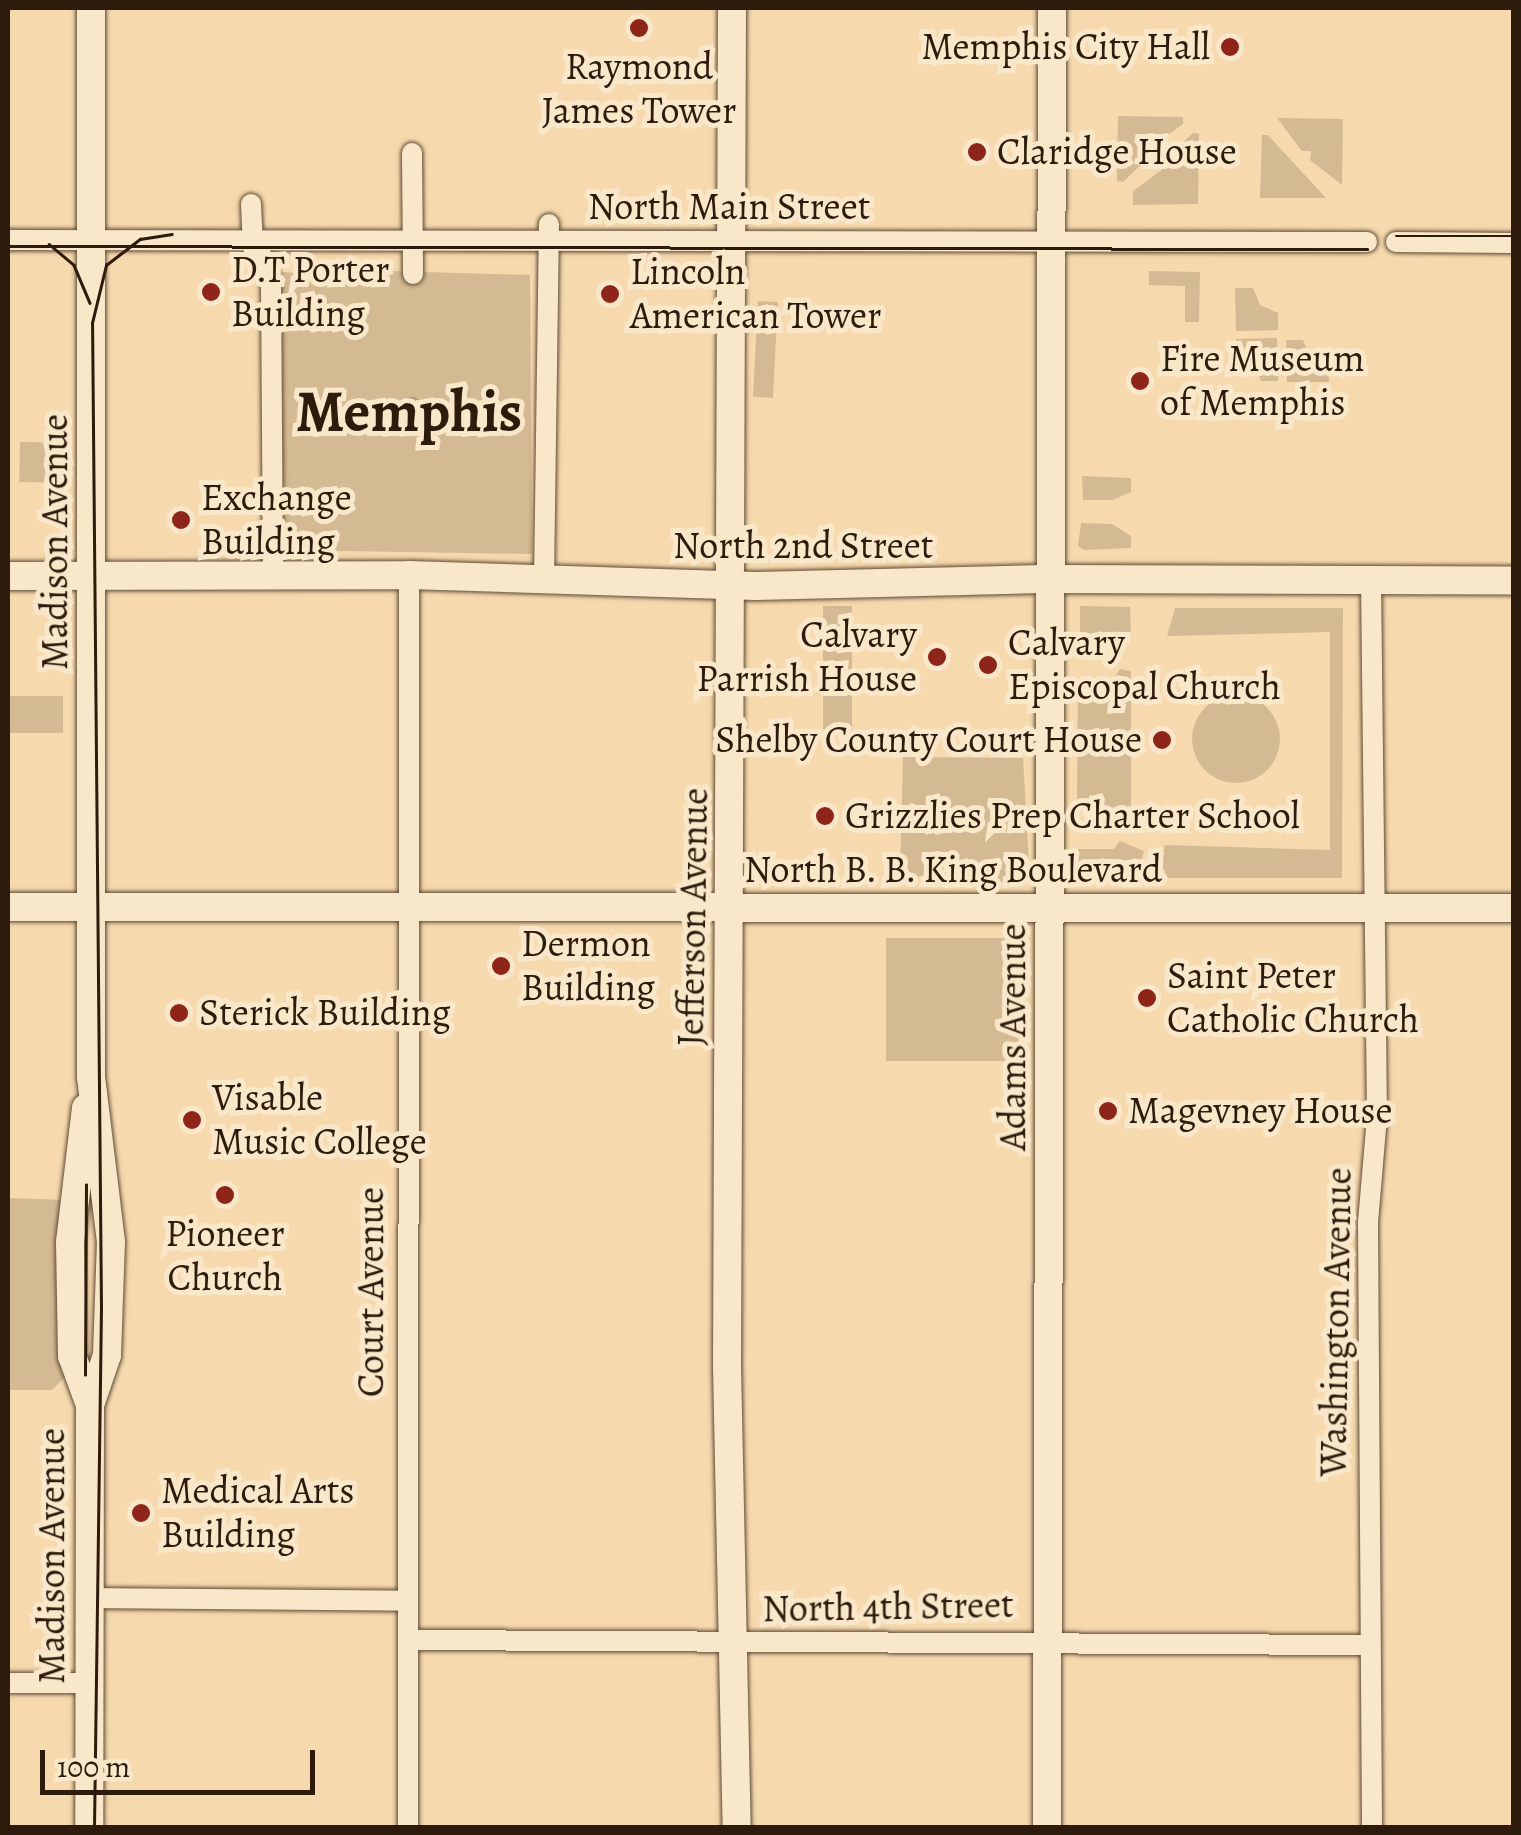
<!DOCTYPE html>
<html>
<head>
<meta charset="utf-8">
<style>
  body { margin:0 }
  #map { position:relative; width:1521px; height:1835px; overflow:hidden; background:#f6daae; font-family:Alegreya,serif }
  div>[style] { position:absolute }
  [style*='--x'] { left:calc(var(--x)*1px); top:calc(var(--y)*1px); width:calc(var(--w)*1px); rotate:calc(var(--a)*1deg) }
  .green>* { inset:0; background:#d4ba92; transform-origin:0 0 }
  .round { border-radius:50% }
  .water>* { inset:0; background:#b29977 }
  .roads { filter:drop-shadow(0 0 2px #5f4b34) drop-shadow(0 0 2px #5f4b34) }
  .street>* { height:20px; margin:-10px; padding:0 10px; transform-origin:10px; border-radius:10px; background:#f9e7ca }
  .secondary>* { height:28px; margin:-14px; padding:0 14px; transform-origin:14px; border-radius:14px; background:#f9e7ca }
  .tram>* { height:2.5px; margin:-1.25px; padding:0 1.25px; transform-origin:1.25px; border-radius:1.25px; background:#2d1b0b }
  .dots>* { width:28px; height:28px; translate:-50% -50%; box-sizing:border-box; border:5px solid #f9e7ca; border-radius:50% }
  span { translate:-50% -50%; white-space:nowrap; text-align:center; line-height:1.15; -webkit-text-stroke:10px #f9e7ca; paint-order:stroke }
  .poi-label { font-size:38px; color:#2d1b0b }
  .right { translate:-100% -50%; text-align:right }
  .left { translate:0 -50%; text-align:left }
  .street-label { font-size:38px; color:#2d1b0b }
  .town-label { font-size:58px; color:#2d1b0b; font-weight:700 }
  .frame { position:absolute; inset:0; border:10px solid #2d1b0b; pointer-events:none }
  .scale { position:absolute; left:40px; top:1750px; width:275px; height:45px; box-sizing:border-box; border:5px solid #2d1b0b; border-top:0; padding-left:12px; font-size:30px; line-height:35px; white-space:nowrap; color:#2d1b0b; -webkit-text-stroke:8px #f9e7ca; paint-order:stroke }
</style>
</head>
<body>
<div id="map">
  <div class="green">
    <i style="clip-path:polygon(1118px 116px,1183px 117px,1183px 124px,1149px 149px,1149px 157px,1123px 182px,1117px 181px)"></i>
    <i style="clip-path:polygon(1277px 118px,1343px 119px,1342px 185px,1310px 160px,1311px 151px,1302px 151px)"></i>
    <i style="clip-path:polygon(1193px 133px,1199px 134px,1198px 204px,1133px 205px,1133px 191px,1167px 166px,1167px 158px)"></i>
    <i style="clip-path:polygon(1262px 135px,1268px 135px,1326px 198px,1260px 198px)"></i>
    <i style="clip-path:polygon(324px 269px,530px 275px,532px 554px,283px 550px,282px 272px,323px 275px)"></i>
    <i style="clip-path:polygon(1149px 271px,1200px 272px,1199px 322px,1185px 322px,1185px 286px,1149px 285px)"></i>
    <i style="clip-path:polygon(1235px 288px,1253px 288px,1260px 305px,1278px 313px,1278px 330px,1236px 331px)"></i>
    <i style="left:758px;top:301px;width:20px;height:96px;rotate:3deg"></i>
    <i style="clip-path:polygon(1277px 338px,1278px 381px,1261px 381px,1254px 363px,1236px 355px,1236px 339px)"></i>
    <i style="clip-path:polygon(1286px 340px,1303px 340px,1310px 357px,1328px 365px,1329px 382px,1287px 382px)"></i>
    <i style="left:20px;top:442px;width:44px;height:40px;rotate:1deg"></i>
    <i style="clip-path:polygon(1082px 476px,1131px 478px,1131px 492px,1113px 500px,1083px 500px)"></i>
    <i style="clip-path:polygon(1081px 523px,1112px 524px,1131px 536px,1131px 548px,1084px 550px,1078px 546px)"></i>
    <i style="left:823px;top:606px;width:29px;height:124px"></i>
    <i style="clip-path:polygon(1080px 606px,1130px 607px,1131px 637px,1080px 633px)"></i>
    <i style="clip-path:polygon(1175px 608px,1343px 608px,1342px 878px,1168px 878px,1160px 862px,1165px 845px,1330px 850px,1330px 632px,1167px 636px)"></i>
    <i style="clip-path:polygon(1120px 669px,1131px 671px,1131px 809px,1077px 804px,1078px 678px,1115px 677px)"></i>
    <i class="round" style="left:1192px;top:695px;width:88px;height:88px"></i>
    <i style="left:8px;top:696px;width:55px;height:37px"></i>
    <i style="clip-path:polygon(903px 757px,1023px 758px,1030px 881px,967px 884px,967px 877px,900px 876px)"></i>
    <i style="clip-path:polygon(1120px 841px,1144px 851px,1137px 878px,1079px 875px,1078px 849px,1114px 849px)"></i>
    <i style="left:886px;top:938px;width:138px;height:123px"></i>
    <i style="clip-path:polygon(8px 1198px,66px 1200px,67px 1375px,52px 1390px,8px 1390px)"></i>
  </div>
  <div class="water">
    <i class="round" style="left:396px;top:397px;width:30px;height:30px"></i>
  </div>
  <div class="roads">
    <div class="street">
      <i style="--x:412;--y:153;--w:121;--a:89.5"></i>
      <i style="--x:251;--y:204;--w:43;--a:87.3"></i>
      <i style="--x:253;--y:247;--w:21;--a:47"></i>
      <i style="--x:267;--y:262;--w:24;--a:81"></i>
      <i style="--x:271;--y:286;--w:292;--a:89.6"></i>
      <i style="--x:8;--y:240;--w:1359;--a:0.08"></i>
      <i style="--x:1396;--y:242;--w:118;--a:0.5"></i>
      <i style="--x:1371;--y:578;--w:539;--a:89.36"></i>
      <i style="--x:1377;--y:1117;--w:106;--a:94.9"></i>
      <i style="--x:1368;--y:1223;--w:605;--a:89.62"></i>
      <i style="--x:544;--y:580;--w:356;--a:-89.2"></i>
      <i style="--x:90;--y:1598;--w:318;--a:0.5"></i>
      <i style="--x:408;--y:1640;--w:961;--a:0.3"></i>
      <i style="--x:8;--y:1683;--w:82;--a:0"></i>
      <i style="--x:408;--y:1828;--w:1253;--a:-89.95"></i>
    </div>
    <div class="secondary">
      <i style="--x:732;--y:8;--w:1358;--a:90.21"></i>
      <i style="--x:727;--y:1366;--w:462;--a:88.8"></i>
      <i style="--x:8;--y:576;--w:401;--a:-0.1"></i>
      <i style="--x:409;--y:575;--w:347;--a:1.8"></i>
      <i style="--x:756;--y:586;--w:295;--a:-1.4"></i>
      <i style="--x:1051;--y:579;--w:463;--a:0.2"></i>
      <i style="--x:8;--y:907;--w:1506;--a:0.04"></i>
      <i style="--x:86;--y:1108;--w:135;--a:96.8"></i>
      <i style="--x:70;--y:1242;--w:114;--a:89"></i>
      <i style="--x:72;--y:1356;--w:52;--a:69.8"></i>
      <i style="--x:90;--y:1405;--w:423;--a:90.1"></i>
      <i style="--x:90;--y:1405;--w:53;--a:-71.2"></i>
      <i style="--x:107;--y:1355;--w:113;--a:-88"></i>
      <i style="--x:111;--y:1242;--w:166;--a:-96.9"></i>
      <i style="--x:91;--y:1077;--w:1069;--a:-90"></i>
      <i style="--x:1047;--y:1828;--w:1820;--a:-89.84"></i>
    </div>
  </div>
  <div class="tram">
    <i style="--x:1396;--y:236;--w:118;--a:0"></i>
    <i style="--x:49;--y:244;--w:33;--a:40"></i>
    <i style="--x:74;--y:265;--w:41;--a:67.2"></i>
    <i style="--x:8;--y:246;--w:1359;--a:0.13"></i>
    <i style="--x:85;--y:1375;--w:190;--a:-89.7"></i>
    <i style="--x:94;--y:1828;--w:519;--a:-89.23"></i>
    <i style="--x:101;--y:1309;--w:986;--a:-90.52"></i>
    <i style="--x:92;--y:323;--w:60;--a:-76.4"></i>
    <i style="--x:106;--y:265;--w:43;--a:-37.4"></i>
    <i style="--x:140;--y:239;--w:32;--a:-9"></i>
  </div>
  <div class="dots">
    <i style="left:639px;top:28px;background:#8f2418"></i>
    <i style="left:1230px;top:47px;background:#8f2418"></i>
    <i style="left:977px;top:152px;background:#8f2418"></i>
    <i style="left:211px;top:292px;background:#8f2418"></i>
    <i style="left:610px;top:294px;background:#8f2418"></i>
    <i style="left:1140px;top:381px;background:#8f2418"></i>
    <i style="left:181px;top:520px;background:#8f2418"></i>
    <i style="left:937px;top:657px;background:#8f2418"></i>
    <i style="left:988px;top:665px;background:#8f2418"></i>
    <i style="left:1162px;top:740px;background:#8f2418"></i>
    <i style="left:825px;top:816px;background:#8f2418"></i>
    <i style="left:501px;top:966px;background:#8f2418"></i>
    <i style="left:1147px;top:998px;background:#8f2418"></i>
    <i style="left:179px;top:1013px;background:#8f2418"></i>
    <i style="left:1108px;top:1111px;background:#8f2418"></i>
    <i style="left:192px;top:1120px;background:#8f2418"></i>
    <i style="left:225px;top:1195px;background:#8f2418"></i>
    <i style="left:141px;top:1513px;background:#8f2418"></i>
  </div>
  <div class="poi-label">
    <span class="right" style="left:1210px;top:47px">Memphis City Hall</span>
    <span style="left:639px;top:89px">Raymond<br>James Tower</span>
    <span class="left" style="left:997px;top:152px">Claridge House</span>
    <span class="left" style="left:231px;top:292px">D.T Porter<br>Building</span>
    <span class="left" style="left:630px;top:294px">Lincoln<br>American Tower</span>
    <span class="left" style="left:1160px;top:381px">Fire Museum<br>of Memphis</span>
    <span class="left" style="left:201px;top:520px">Exchange<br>Building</span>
    <span class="right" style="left:917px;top:657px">Calvary<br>Parrish House</span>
    <span class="left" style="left:1008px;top:665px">Calvary<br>Episcopal Church</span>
    <span class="right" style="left:1142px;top:740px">Shelby County Court House</span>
    <span class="left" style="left:845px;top:816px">Grizzlies Prep Charter School</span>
    <span class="left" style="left:521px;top:966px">Dermon<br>Building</span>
    <span class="left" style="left:1167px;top:998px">Saint Peter<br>Catholic Church</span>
    <span class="left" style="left:199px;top:1013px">Sterick Building</span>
    <span class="left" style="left:212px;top:1120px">Visable<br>Music College</span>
    <span class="left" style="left:1128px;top:1111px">Magevney House</span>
    <span style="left:225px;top:1256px">Pioneer<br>Church</span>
    <span class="left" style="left:161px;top:1513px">Medical Arts<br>Building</span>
  </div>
  <div class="street-label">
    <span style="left:729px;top:207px">North Main Street</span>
    <span style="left:55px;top:542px;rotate:-90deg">Madison Avenue</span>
    <span style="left:803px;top:546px">North 2nd Street</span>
    <span style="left:953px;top:870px">North B. B. King Boulevard</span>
    <span style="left:693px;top:917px;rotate:-89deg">Jefferson Avenue</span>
    <span style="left:1013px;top:1037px;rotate:-90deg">Adams Avenue</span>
    <span style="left:371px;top:1292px;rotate:-90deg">Court Avenue</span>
    <span style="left:1336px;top:1322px;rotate:-89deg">Washington Avenue</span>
    <span style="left:52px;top:1556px;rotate:-90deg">Madison Avenue</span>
    <span style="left:888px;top:1607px;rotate:-1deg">North 4th Street</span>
  </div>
  <div class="town-label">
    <span style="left:409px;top:412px">Memphis</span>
  </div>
  <div class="frame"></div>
  <div class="scale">100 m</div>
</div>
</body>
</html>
